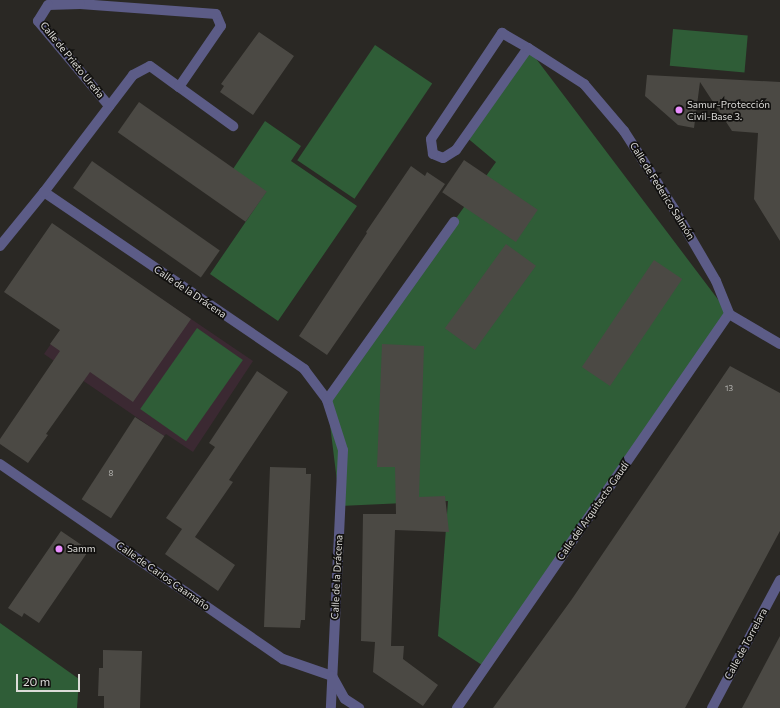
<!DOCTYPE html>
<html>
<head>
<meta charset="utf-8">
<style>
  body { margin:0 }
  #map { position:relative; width:780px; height:708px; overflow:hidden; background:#2a2824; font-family:Commissioner,sans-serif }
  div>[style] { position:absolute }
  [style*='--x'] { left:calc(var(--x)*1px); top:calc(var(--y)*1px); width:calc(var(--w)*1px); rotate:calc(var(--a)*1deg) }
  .education>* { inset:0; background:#3b2932 }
  .green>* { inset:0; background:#2f5d37; transform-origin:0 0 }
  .building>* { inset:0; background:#4b4944; transform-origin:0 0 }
  .street>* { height:10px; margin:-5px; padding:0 5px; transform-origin:5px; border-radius:5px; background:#5c5c87 }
  .dots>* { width:11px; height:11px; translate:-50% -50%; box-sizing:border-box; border:2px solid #12110f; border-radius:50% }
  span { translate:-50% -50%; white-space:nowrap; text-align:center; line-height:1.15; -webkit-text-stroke:3.5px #12110f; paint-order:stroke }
  .number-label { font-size:8px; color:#b8b7b4 }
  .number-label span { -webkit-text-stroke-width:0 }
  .street-label { font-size:10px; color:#dddcd9 }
  .poi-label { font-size:10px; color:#dddcd9 }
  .left { translate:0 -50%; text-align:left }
  .scale { position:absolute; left:16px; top:674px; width:64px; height:18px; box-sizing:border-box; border:2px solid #dddcd9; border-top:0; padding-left:5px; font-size:12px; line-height:14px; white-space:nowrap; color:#dddcd9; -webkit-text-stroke:3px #12110f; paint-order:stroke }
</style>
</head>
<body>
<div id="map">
  <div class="education">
    <i style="clip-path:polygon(107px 262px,253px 361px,193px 452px,166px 434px,164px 436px,44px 354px)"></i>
  </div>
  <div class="green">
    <i style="left:673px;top:29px;width:75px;height:37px;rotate:5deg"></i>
    <i style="left:375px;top:45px;width:69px;height:139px;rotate:34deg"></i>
    <i style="clip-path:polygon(528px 48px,729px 314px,485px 667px,438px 636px,448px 501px,340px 506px,327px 400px,496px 162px,465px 136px)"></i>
    <i style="clip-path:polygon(265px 121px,301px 146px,291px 161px,357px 206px,278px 321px,210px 274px,266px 192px,233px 169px)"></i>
    <i style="left:197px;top:328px;width:56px;height:99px;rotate:35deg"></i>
    <i style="clip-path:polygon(0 623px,79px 679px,77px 708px,0 708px)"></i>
  </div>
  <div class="building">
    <i style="clip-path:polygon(259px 32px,294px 56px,253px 115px,220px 92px,224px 86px,221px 84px)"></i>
    <i style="clip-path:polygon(647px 75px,780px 82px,780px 241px,754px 199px,758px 133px,732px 131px,700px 82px,694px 128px,678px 125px,645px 96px)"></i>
    <i style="left:139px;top:102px;width:156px;height:37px;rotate:35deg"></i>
    <i style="left:464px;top:160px;width:89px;height:39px;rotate:34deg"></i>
    <i style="left:92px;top:161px;width:156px;height:33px;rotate:35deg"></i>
    <i style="clip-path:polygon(411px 166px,425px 176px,427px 172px,445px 184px,327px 355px,299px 336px,367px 233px,366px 232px)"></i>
    <i style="clip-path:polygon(52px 223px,191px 319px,133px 402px,90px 372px,46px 434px,48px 435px,28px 463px,0 444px,0 439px,60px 351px,50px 344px,60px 330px,4px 292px)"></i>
    <i style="left:506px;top:244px;width:37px;height:104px;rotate:36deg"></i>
    <i style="left:654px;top:260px;width:34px;height:129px;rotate:34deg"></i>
    <i style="clip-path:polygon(382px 344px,424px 346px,419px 497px,445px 496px,449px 532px,395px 530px,391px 646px,404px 646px,403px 659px,438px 685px,423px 706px,373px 672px,375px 642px,361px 641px,363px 514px,396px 514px,395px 467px,377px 467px)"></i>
    <i style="clip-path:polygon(730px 366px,780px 393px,780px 531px,685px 708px,493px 708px,572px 599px)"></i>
    <i style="clip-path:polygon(257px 371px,288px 392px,229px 480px,233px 482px,195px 537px,235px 565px,218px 591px,165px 554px,182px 529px,166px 518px,215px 447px,209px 443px)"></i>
    <i style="left:135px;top:417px;width:35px;height:98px;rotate:33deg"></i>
    <i style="clip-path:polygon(270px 467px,306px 468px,306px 474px,311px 474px,305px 620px,301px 620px,300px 628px,264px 627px)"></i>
    <i style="clip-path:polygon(61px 531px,89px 550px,39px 623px,24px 613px,22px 617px,8px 608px)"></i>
    <i style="clip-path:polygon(780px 636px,780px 708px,742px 708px)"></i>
    <i style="clip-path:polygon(103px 650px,142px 651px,140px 708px,104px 708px,104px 696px,98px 696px,99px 668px,103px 668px)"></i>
  </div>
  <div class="street">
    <i style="--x:528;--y:48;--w:125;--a:125.2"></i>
    <i style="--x:456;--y:150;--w:15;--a:148"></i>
    <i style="--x:443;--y:158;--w:11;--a:-158"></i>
    <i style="--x:433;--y:154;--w:15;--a:-98"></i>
    <i style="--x:431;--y:139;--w:128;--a:-56.2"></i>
    <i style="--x:502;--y:33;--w:30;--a:30"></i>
    <i style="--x:528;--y:48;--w:67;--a:32.7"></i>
    <i style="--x:584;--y:84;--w:62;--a:49.6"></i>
    <i style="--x:624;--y:131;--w:93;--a:57.3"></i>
    <i style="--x:674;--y:209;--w:83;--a:59.7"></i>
    <i style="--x:716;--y:281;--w:35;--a:68"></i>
    <i style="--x:729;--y:314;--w:59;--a:30.5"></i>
    <i style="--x:179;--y:87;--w:67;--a:35.8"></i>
    <i style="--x:44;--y:192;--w:315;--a:34.2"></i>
    <i style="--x:304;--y:369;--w:39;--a:53"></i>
    <i style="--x:327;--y:400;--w:52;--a:72.3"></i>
    <i style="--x:343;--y:450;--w:258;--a:92.7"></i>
    <i style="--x:0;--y:246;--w:70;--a:-50.8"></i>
    <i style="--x:44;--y:192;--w:147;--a:-52.7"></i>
    <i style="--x:133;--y:75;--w:19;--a:-28"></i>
    <i style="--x:150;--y:66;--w:36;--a:36"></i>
    <i style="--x:179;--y:87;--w:74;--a:-55.5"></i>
    <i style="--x:221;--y:26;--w:13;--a:-113"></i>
    <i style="--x:216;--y:14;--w:136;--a:-175.8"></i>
    <i style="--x:80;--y:4;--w:32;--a:178"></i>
    <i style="--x:48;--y:5;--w:19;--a:122"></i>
    <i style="--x:38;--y:21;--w:111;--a:50.1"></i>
    <i style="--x:327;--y:400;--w:219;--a:-54.5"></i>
    <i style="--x:0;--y:464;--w:344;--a:34.6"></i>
    <i style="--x:283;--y:659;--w:52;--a:19.1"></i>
    <i style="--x:332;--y:676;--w:26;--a:61"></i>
    <i style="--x:345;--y:699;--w:17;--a:33"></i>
    <i style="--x:457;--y:708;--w:479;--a:-55.4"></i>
    <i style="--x:712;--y:708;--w:145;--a:-62"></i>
  </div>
  <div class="dots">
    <i style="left:679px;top:110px;background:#e98dfe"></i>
    <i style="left:59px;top:549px;background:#e98dfe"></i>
  </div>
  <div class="number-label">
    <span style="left:729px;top:389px">13</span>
    <span style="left:111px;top:474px">8</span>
  </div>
  <div class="street-label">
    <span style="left:72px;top:60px;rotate:51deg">Calle de Prieto Ureña</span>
    <span style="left:662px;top:191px;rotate:58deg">Calle de Federico Salmón</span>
    <span style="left:190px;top:292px;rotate:34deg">Calle de la Drácena</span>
    <span style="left:593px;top:511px;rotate:-55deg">Calle del Arquitecto Gaudí</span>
    <span style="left:163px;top:576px;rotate:35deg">Calle de Carlos Caamaño</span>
    <span style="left:337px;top:577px;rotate:-87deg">Calle de la Drácena</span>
    <span style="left:746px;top:644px;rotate:-62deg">Calle de Torrelara</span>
  </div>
  <div class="poi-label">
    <span class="left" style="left:687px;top:110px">Samur-Protección<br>Civil-Base 3.</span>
    <span class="left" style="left:67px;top:549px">Samm</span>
  </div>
  <div class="scale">20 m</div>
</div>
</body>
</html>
